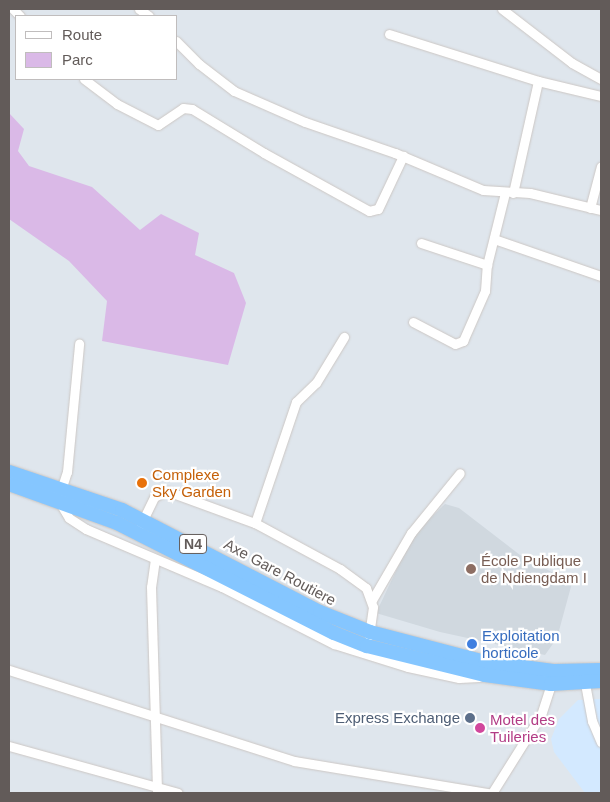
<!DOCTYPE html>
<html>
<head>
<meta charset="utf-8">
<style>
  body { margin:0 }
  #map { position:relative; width:610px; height:802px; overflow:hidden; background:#dfe6ed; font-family:Helvetica,sans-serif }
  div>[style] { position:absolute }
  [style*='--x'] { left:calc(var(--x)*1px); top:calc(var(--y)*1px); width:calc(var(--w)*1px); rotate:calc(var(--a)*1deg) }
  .commercial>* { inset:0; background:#d3e9ff }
  .education>* { inset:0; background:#d0d8df }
  .green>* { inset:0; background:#dab9e7 }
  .roads { filter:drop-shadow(0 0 1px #ccc7c4) drop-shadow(0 0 1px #ccc7c4) }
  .minor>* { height:9px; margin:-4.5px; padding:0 4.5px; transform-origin:4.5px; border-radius:4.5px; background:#fff }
  .highway>* { height:14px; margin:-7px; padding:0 7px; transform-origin:7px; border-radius:7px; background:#85c6ff }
  .dots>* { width:14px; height:14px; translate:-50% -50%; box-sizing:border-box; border:2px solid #fff; border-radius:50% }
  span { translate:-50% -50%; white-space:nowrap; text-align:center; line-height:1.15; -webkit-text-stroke:4.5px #fff; paint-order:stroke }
  .shield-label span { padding:1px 4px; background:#fff; border:1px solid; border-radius:4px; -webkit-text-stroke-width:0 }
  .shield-label { font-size:14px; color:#625b59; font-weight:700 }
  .food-label { font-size:15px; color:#c56008 }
  .left { translate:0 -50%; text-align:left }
  .education-label { font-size:15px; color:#785e54 }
  .street-label { font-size:15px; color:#625b59 }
  .shop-label { font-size:15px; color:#366cbe }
  .service-label { font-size:15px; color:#4e5e75 }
  .right { translate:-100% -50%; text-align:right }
  .hotel-label { font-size:15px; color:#b23c85 }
  .frame { position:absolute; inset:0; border:10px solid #625b59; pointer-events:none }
  .legend { position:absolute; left:15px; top:15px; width:162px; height:65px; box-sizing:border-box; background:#fff; border:1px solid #c0bdbd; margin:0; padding:6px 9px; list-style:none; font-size:15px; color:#625b59 }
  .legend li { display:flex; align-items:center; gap:10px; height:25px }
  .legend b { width:25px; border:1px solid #c0bdbd }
</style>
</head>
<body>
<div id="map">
  <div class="commercial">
    <i style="clip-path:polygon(601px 699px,601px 793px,585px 793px,554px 752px,551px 739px,559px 719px,578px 700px)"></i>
  </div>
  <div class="education">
    <i style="clip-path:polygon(445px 504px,459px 508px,520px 555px,572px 583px,557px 638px,545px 655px,440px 632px,376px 613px,413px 535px)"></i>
  </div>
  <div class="green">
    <i style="clip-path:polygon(9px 113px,24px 129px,18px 151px,29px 166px,92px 187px,140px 230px,161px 214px,199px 233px,195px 255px,234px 273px,246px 303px,228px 365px,102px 341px,107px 301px,69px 261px,9px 219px)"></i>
  </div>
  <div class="roads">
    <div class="minor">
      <i style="--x:13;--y:9;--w:10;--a:45"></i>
      <i style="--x:139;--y:9;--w:12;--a:35"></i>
      <i style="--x:502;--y:9;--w:88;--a:37.6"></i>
      <i style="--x:572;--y:63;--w:33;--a:29"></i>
      <i style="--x:389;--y:34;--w:156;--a:17.5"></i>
      <i style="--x:538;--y:81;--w:65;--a:13.4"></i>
      <i style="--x:176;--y:41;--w:33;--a:45"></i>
      <i style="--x:199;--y:64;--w:44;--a:37.6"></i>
      <i style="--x:234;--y:91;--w:77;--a:23.6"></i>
      <i style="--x:305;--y:122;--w:95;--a:19"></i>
      <i style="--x:395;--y:153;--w:95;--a:22.8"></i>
      <i style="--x:483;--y:190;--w:47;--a:3.7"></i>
      <i style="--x:530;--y:193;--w:73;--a:13.5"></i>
      <i style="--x:84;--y:79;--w:41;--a:37.1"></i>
      <i style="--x:117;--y:104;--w:46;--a:27.1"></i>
      <i style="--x:158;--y:125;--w:30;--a:-34"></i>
      <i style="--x:183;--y:108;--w:9;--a:6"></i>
      <i style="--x:192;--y:109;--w:84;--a:31.4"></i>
      <i style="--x:264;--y:153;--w:120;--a:28.9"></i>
      <i style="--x:369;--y:211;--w:9;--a:-13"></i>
      <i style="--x:378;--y:209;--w:59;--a:-64.7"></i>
      <i style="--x:513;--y:193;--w:115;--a:-77.4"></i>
      <i style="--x:590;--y:208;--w:43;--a:-75.3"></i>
      <i style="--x:494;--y:239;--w:113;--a:19.1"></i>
      <i style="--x:421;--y:243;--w:70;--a:18.4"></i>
      <i style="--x:413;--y:322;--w:47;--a:27.6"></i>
      <i style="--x:455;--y:344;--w:9;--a:-21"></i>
      <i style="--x:463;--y:341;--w:55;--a:-66.3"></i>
      <i style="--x:485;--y:291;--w:26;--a:-86"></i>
      <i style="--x:487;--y:265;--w:74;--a:-76"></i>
      <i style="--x:61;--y:490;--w:19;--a:-72"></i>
      <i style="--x:67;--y:472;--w:129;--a:-84.6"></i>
      <i style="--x:60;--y:503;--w:17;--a:59"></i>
      <i style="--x:69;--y:518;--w:20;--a:33"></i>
      <i style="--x:86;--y:529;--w:148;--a:23.1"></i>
      <i style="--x:222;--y:587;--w:126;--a:27"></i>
      <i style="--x:334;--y:644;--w:77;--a:17.3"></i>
      <i style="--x:408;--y:667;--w:52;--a:12.2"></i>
      <i style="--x:459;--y:678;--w:20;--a:-3"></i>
      <i style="--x:255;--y:523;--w:128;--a:-71.3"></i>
      <i style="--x:296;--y:402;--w:28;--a:-44"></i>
      <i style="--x:316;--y:383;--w:54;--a:-58.7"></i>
      <i style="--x:141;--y:524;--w:30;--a:-64"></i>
      <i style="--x:154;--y:497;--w:14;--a:-25"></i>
      <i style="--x:167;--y:491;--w:94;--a:20"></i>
      <i style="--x:255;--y:523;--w:97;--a:28.4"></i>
      <i style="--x:340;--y:569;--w:32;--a:36"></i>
      <i style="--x:366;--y:588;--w:20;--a:70"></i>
      <i style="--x:373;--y:607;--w:29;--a:98"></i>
      <i style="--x:155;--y:559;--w:28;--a:98"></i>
      <i style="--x:151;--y:587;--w:206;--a:88.3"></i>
      <i style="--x:372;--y:600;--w:78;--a:-59.8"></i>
      <i style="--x:411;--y:533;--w:77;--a:-50.8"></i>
      <i style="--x:9;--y:670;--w:299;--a:17.7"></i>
      <i style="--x:294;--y:761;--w:197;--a:9.4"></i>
      <i style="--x:584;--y:678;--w:44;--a:79.5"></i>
      <i style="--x:592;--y:721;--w:23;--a:67"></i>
      <i style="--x:9;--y:746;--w:175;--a:15.5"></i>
      <i style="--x:492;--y:793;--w:92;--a:-57.9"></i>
      <i style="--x:541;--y:715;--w:36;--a:-72"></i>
    </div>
    <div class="highway">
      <i style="--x:9;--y:472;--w:119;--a:18.6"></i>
      <i style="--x:122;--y:510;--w:223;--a:27.3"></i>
      <i style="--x:320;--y:612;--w:54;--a:21.8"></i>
      <i style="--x:370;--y:632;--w:119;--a:14.6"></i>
      <i style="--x:485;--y:662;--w:69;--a:7.5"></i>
      <i style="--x:553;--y:671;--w:48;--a:-1.2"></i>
      <i style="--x:9;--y:484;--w:115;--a:19.9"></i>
      <i style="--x:117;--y:523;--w:243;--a:26.9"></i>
      <i style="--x:334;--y:633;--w:35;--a:22"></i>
      <i style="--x:367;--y:646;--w:122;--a:13.8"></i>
      <i style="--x:485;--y:675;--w:67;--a:7.8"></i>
      <i style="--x:551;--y:684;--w:50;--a:-3.4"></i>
    </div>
  </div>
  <div class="dots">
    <i style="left:142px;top:483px;background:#e8710a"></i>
    <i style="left:471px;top:569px;background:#8d6e63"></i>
    <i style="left:472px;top:644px;background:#3f7fe0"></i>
    <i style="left:470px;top:718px;background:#5c6f8a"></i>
    <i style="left:480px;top:728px;background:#d1479c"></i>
  </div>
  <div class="shield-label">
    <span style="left:193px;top:544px">N4</span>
  </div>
  <div class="food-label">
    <span class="left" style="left:152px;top:483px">Complexe<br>Sky Garden</span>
  </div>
  <div class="education-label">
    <span class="left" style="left:481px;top:569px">École Publique<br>de Ndiengdam I</span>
  </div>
  <div class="street-label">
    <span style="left:280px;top:572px;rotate:28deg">Axe Gare Routiere</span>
  </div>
  <div class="shop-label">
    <span class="left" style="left:482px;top:644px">Exploitation<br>horticole</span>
  </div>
  <div class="service-label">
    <span class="right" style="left:460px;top:718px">Express Exchange</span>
  </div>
  <div class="hotel-label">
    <span class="left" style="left:490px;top:728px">Motel des<br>Tuileries</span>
  </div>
  <div class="frame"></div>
  <ul class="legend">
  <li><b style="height:6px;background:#fff"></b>Route</li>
  <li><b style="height:14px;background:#dab9e7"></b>Parc</li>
  </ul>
</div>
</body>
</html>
